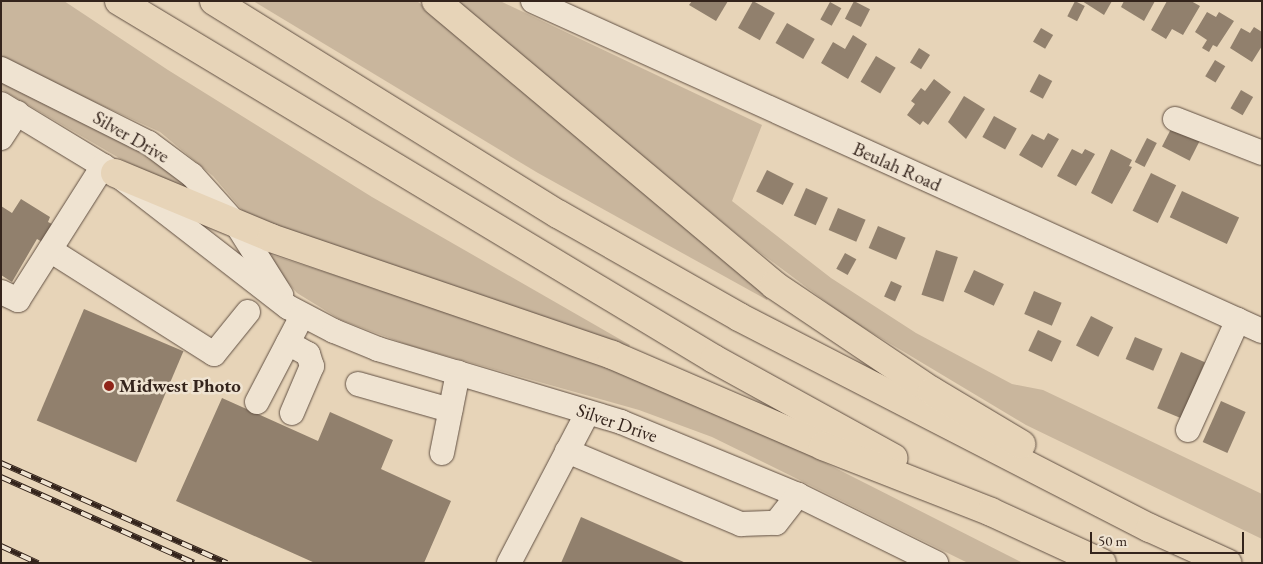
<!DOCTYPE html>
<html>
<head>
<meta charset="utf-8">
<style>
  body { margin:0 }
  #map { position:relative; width:1263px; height:564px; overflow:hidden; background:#e7d4b8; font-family:"EB Garamond",serif }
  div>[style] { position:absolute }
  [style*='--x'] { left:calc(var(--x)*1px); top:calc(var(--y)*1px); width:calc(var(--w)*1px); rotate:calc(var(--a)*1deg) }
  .green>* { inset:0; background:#c9b69d }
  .building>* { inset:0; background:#91806d; transform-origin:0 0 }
  .roads { filter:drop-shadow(0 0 1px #615043) drop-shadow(0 0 1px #615043) }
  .minor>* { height:24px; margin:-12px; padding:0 12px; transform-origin:12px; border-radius:12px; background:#efe3d1 }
  .highway>* { height:28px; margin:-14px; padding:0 14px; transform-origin:14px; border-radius:14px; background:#e7d4b8 }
  .rail>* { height:5.5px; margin-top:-2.75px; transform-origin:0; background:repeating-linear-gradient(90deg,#efe3d1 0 11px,#34241c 0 22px); box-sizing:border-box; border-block:1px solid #34241c }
  .dots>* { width:14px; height:14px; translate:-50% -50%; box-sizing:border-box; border:2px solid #efe3d1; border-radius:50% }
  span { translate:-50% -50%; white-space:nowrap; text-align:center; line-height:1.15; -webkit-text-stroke:5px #efe3d1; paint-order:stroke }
  .street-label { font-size:19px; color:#34241c }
  .poi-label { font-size:19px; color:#34241c; font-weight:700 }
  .left { translate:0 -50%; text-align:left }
  .frame { position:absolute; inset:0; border:2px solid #34241c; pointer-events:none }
  .scale { position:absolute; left:1090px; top:532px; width:154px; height:22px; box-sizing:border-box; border:2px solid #34241c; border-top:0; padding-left:6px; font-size:15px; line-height:18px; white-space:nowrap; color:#34241c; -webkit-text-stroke:4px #efe3d1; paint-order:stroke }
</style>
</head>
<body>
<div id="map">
  <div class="green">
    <i style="clip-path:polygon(1px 1px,64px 1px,168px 70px,372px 197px,630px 345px,627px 350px,564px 324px,248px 217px,213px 176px,160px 132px,1px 59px)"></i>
    <i style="clip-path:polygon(253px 1px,417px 1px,768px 298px,767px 300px,538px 173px)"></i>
    <i style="clip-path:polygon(456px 1px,500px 1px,762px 125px,732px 201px,831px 278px,916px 333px,1012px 384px,1043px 390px,1262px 494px,1262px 539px,1026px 425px,849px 319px,750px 245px)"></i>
    <i style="clip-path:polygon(1px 76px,169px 162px,198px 199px,119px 158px,1px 89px)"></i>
    <i style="clip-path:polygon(272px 255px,518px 334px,637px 380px,778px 439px,1023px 563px,968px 563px,712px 437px,639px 410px,408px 345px,341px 320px,297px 293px,269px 261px)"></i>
  </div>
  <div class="building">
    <i style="clip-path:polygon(692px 1px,728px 1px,716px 21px,689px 5px)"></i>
    <i style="left:753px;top:1px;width:25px;height:31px;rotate:29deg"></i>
    <i style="left:854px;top:1px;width:18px;height:20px;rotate:27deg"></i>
    <i style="left:1075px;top:1px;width:11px;height:17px;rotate:27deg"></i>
    <i style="clip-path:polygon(1082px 1px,1112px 1px,1104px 15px)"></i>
    <i style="clip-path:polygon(1124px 1px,1155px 1px,1144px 21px,1121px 7px)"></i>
    <i style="clip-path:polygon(1167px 1px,1191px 1px,1200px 6px,1183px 35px,1172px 29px,1166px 39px,1151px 30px)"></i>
    <i style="left:830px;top:2px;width:13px;height:20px;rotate:29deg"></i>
    <i style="clip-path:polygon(1207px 12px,1216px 17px,1219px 12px,1234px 21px,1217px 47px,1213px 45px,1209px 52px,1202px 48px,1207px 40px,1195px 32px)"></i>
    <i style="left:787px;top:23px;width:32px;height:23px;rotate:30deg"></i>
    <i style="clip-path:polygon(1254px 27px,1262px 32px,1262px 46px,1252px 62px,1230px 48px,1241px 28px,1250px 33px)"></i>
    <i style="left:1041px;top:28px;width:14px;height:16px;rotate:30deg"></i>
    <i style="clip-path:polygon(853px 35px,867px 44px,848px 79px,821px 63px,833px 42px,845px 49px)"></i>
    <i style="left:919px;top:48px;width:13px;height:17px;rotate:32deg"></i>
    <i style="left:876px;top:56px;width:23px;height:30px;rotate:31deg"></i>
    <i style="left:1215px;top:60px;width:12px;height:19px;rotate:31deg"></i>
    <i style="left:1039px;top:74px;width:15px;height:20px;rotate:28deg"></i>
    <i style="clip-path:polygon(934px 79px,951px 92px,928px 125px,923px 121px,920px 125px,907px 115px,915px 104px,911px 101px,921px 88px,925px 91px)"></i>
    <i style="left:1241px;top:90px;width:14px;height:21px;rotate:30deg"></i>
    <i style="clip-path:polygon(964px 96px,985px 109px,966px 139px,948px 122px)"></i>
    <i style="left:994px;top:116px;width:26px;height:24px;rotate:29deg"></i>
    <i style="left:1172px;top:127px;width:31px;height:22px;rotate:27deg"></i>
    <i style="clip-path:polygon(1048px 133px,1059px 139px,1042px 168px,1019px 155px,1032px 134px,1044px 140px)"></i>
    <i style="left:1147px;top:138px;width:11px;height:27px;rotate:27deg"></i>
    <i style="clip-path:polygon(1072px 149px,1082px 154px,1085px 149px,1095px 154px,1076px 186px,1057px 176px)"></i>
    <i style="clip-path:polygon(1111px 149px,1132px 160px,1129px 166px,1132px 167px,1112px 204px,1091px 193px)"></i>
    <i style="left:767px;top:170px;width:30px;height:24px;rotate:27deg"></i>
    <i style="left:1151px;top:173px;width:28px;height:42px;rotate:26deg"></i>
    <i style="left:806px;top:188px;width:24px;height:30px;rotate:24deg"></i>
    <i style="left:1182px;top:191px;width:63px;height:29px;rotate:25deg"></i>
    <i style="clip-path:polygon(21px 199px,50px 217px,48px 222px,56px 226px,46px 244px,37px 239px,12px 282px,1px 275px,1px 206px,12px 213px)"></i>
    <i style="left:838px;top:208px;width:30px;height:24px;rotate:23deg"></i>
    <i style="left:878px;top:226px;width:30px;height:24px;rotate:23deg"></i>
    <i style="left:936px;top:250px;width:23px;height:47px;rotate:18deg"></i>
    <i style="left:845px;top:253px;width:13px;height:18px;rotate:29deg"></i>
    <i style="left:974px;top:270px;width:33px;height:24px;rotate:25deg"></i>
    <i style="left:891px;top:281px;width:12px;height:17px;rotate:24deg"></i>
    <i style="left:1034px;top:291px;width:30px;height:25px;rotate:23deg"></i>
    <i style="left:84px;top:309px;width:108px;height:121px;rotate:23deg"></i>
    <i style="left:1091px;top:316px;width:25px;height:33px;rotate:27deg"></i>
    <i style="left:1038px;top:330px;width:26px;height:23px;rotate:25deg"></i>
    <i style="left:1135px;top:337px;width:30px;height:24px;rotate:23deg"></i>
    <i style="left:1181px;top:352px;width:26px;height:61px;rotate:23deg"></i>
    <i style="clip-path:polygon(222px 398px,318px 441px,330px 412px,393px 440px,381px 469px,451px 501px,424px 563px,315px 563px,176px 501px)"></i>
    <i style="left:1221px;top:401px;width:27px;height:45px;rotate:24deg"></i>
    <i style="clip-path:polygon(581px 517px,686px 563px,561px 563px)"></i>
  </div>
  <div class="roads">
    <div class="minor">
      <i style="--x:533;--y:1;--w:800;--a:24.36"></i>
      <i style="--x:1;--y:69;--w:165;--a:26.6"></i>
      <i style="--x:149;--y:143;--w:54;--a:36.7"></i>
      <i style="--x:192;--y:175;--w:67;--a:48"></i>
      <i style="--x:237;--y:225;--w:83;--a:57.8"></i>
      <i style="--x:1;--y:104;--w:133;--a:31.2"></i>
      <i style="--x:115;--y:173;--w:219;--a:37.8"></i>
      <i style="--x:288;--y:307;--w:52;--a:27.6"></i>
      <i style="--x:334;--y:331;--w:48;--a:22.2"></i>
      <i style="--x:378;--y:349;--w:254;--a:16.7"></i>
      <i style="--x:621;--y:422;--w:191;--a:22.4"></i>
      <i style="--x:798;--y:495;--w:154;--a:26.2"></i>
      <i style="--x:1175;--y:119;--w:93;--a:21.3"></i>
      <i style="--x:1;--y:138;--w:30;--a:-57"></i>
      <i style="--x:50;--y:250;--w:194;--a:32.4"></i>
      <i style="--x:214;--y:354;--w:54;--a:-51"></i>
      <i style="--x:1;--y:292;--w:19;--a:25"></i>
      <i style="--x:18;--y:300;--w:159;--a:-57.6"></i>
      <i style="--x:288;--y:343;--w:23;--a:29"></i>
      <i style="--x:308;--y:354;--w:13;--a:72"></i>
      <i style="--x:312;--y:366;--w:51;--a:113.1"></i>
      <i style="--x:358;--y:384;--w:96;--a:15.8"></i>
      <i style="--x:257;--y:402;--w:97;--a:-62.4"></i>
      <i style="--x:1188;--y:430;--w:121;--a:-65.6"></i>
      <i style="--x:567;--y:451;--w:189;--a:22.8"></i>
      <i style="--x:741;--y:524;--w:35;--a:-2"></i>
      <i style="--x:776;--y:523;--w:36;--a:-52"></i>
      <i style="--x:442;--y:453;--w:82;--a:-78.7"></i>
      <i style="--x:509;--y:563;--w:170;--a:-62.4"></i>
    </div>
    <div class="highway">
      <i style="--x:119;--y:1;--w:694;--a:31.03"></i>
      <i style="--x:714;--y:359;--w:205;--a:28.9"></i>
      <i style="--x:214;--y:1;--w:405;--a:31.8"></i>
      <i style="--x:558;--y:214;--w:208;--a:29.6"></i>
      <i style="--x:739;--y:317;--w:462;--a:27.2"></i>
      <i style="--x:1150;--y:528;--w:85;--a:24.4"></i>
      <i style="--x:436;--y:1;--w:441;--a:40"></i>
      <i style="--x:774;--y:285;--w:190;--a:33.9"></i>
      <i style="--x:932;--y:391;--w:104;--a:30.8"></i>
      <i style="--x:115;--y:173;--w:169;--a:22.6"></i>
      <i style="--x:271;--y:238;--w:361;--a:18.9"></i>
      <i style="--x:612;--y:355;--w:230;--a:23.3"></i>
      <i style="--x:823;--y:446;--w:180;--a:21.4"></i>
      <i style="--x:991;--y:512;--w:122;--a:24.7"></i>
    </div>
  </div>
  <div class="rail">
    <i style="--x:1;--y:463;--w:247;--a:23.9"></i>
    <i style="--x:1;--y:477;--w:211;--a:24"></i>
    <i style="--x:1;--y:546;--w:41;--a:24.7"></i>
  </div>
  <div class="dots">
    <i style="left:109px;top:386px;background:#8f2418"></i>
  </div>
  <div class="street-label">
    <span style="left:131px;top:137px;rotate:30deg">Silver Drive</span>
    <span style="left:897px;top:167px;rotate:24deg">Beulah Road</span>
    <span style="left:617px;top:423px;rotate:19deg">Silver Drive</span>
  </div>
  <div class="poi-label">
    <span class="left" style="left:119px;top:386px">Midwest Photo</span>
  </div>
  <div class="frame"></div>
  <div class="scale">50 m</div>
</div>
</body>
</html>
